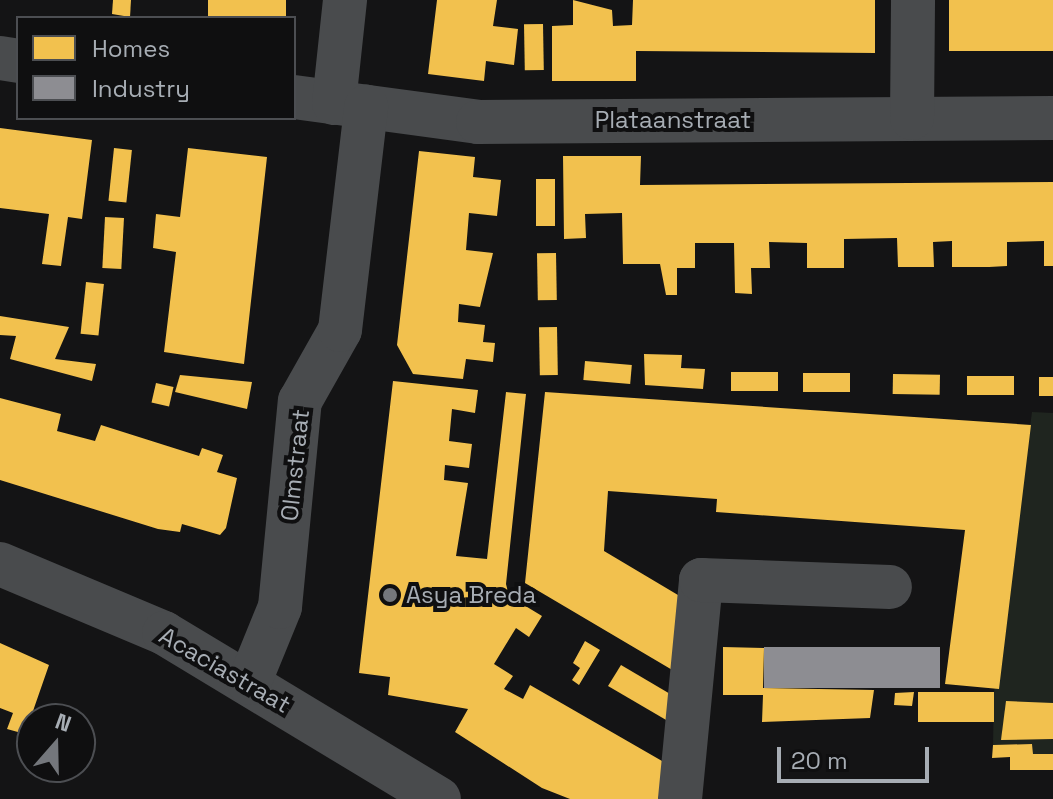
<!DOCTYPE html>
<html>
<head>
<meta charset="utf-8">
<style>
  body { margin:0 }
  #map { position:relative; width:1053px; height:799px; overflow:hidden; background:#141415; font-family:"Space Grotesk",sans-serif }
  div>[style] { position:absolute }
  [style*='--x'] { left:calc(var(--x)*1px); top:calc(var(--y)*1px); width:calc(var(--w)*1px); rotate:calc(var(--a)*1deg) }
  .green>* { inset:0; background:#1f251f }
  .homes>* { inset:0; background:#f2c14e; transform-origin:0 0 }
  .industry>* { inset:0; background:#8d8d92; transform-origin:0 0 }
  .minor>* { height:44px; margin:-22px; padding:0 22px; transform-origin:22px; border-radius:22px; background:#494b4d }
  .dots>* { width:22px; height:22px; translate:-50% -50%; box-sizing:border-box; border:4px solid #0f0f10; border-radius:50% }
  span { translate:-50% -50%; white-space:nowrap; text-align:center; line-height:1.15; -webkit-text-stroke:8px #0f0f10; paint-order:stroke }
  .street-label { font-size:24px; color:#a7adb4 }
  .poi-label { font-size:24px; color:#a7adb4 }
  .left { translate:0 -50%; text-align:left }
  .legend { position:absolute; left:16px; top:16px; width:280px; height:104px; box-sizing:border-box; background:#0f0f10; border:2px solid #4c4e52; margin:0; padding:10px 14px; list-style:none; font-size:24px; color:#a7adb4 }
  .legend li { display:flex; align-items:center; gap:16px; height:40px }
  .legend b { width:40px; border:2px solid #4c4e52 }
  .north { position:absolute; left:16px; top:703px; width:80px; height:80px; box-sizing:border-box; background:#0f0f10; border:2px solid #4c4e52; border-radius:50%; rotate:20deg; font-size:22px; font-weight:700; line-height:32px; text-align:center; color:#a7adb4 }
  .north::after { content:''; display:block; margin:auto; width:28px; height:36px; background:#74777c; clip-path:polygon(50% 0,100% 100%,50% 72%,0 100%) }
  .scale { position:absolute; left:777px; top:747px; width:152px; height:36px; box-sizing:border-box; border:4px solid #a7adb4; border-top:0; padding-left:10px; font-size:24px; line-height:28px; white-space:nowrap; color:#a7adb4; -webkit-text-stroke:6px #0f0f10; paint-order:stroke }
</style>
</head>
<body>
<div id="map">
  <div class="green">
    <i style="clip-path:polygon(1032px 412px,1053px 413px,1053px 754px,1033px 754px,1032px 744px,993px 745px,994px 692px)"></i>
  </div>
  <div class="homes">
    <i style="clip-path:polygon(113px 0,131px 0,130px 17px,112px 14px)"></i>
    <i style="left:208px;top:0;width:78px;height:18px"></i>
    <i style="clip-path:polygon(437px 0,497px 0,493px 26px,518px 29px,514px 65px,486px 61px,484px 81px,428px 74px)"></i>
    <i style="clip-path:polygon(573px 0,612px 10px,613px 26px,632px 25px,633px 0,875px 0,875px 53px,636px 51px,636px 81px,552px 81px,552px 26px,573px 25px)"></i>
    <i style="left:949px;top:0;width:104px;height:51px"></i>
    <i style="left:543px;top:24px;width:46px;height:19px;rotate:89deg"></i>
    <i style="clip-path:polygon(0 128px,92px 140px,82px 219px,68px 217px,61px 266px,42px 264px,49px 214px,0 208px)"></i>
    <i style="left:114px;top:148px;width:18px;height:53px;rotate:6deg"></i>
    <i style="clip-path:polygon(188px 148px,267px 157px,244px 364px,164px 352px,176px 252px,153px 248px,156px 214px,180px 217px)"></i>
    <i style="clip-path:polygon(419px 151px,475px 157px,473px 177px,501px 180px,497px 216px,469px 213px,466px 250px,493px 253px,480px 307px,459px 304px,458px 322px,485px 325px,483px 342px,495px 343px,493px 362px,466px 359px,463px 379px,413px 374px,397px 345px)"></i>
    <i style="clip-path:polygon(563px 156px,641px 156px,640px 185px,1053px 182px,1053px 266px,1044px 266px,1044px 241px,1007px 242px,1007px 266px,989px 267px,952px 267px,952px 241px,933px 242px,934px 267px,898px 267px,897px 238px,844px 239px,844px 268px,807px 268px,807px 243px,769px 242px,770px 268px,751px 268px,752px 294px,735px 293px,734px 243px,695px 243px,695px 268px,677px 268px,677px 295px,666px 295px,660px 264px,623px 264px,622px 213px,585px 214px,586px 238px,564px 239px)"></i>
    <i style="left:536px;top:179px;width:19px;height:47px"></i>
    <i style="left:105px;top:217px;width:19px;height:51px;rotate:3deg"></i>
    <i style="left:556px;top:253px;width:47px;height:19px;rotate:89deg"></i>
    <i style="left:86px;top:282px;width:18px;height:52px;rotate:6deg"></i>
    <i style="clip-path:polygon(0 316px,69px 327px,55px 359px,96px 364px,92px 381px,10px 359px,16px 336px,0 335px)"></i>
    <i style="left:557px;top:327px;width:48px;height:18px;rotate:89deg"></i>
    <i style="clip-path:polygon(644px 354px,682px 355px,681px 368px,705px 369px,703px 389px,645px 385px)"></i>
    <i style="left:585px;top:361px;width:47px;height:19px;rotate:5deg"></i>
    <i style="left:731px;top:372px;width:47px;height:19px"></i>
    <i style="left:803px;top:373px;width:47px;height:19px"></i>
    <i style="left:893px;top:374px;width:47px;height:20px;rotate:1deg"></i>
    <i style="clip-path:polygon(180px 375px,252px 382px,247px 409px,175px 392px)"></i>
    <i style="left:967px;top:376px;width:47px;height:19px"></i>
    <i style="left:1039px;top:377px;width:14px;height:19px"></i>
    <i style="clip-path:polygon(393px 381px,478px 390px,475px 413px,452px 409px,449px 441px,472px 444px,469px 468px,445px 465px,444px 480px,468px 483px,456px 556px,487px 559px,506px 392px,526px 394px,506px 584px,509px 596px,542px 616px,529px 637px,516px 628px,494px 664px,513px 676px,504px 689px,523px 699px,530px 685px,669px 765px,658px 799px,570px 799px,542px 788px,455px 732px,468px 709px,388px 695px,390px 677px,359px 673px)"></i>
    <i style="left:156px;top:383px;width:18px;height:20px;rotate:13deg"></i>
    <i style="clip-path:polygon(545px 392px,1031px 425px,999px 689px,945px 684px,965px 530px,716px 512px,717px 499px,608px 491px,604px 551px,683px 598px,674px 671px,525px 583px)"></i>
    <i style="clip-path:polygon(0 398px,61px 414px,57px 431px,95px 441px,101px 425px,199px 456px,202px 448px,223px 455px,217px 472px,237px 478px,226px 528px,220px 535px,182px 524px,180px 532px,158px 529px,0 480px)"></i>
    <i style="clip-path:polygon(585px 641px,600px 650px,579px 685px,572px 680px,580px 668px,573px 663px)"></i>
    <i style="clip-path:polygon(0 643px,49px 665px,25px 734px,7px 729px,13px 713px,0 708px)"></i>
    <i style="clip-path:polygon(723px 647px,764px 648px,763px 688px,874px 690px,870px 718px,762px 722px,763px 695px,723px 695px)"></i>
    <i style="clip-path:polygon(621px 665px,677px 698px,673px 724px,608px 686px)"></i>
    <i style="clip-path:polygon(914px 692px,912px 706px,894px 705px,895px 693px)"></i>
    <i style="left:994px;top:692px;width:30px;height:76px;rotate:90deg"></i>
    <i style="clip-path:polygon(1006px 701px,1053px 703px,1053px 739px,1001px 740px)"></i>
    <i style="clip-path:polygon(1032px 744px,1033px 754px,1053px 754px,1053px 770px,1010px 770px,1010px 757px,992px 758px,993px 745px)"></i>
  </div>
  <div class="industry">
    <i style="left:764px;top:647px;width:176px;height:41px"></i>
  </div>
  <div class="minor">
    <i style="--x:0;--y:58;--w:18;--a:9"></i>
    <i style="--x:294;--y:97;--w:186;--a:7.7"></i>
    <i style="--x:478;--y:122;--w:575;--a:-0.4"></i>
    <i style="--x:334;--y:103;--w:104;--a:-83.9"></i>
    <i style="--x:912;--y:118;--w:118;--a:-89.5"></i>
    <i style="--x:0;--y:564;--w:178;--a:22.8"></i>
    <i style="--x:164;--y:633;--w:321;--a:31.1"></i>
    <i style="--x:249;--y:683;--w:82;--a:-67.8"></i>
    <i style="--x:280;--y:607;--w:207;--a:-84.5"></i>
    <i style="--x:300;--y:401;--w:81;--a:-60.6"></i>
    <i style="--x:340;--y:330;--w:225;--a:-83.3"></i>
    <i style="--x:680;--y:799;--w:220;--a:-84.5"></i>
    <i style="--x:701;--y:580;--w:189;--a:2.1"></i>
  </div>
  <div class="dots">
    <i style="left:390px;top:595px;background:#74777c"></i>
  </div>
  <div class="street-label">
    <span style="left:673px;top:120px">Plataanstraat</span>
    <span style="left:295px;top:465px;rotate:-84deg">Olmstraat</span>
    <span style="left:225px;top:670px;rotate:30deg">Acaciastraat</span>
  </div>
  <div class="poi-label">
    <span class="left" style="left:406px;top:595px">Asya Breda</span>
  </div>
  <ul class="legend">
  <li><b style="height:22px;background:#f2c14e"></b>Homes</li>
  <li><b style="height:22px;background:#8d8d92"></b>Industry</li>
  </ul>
  <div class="north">N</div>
  <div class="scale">20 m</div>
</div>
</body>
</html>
